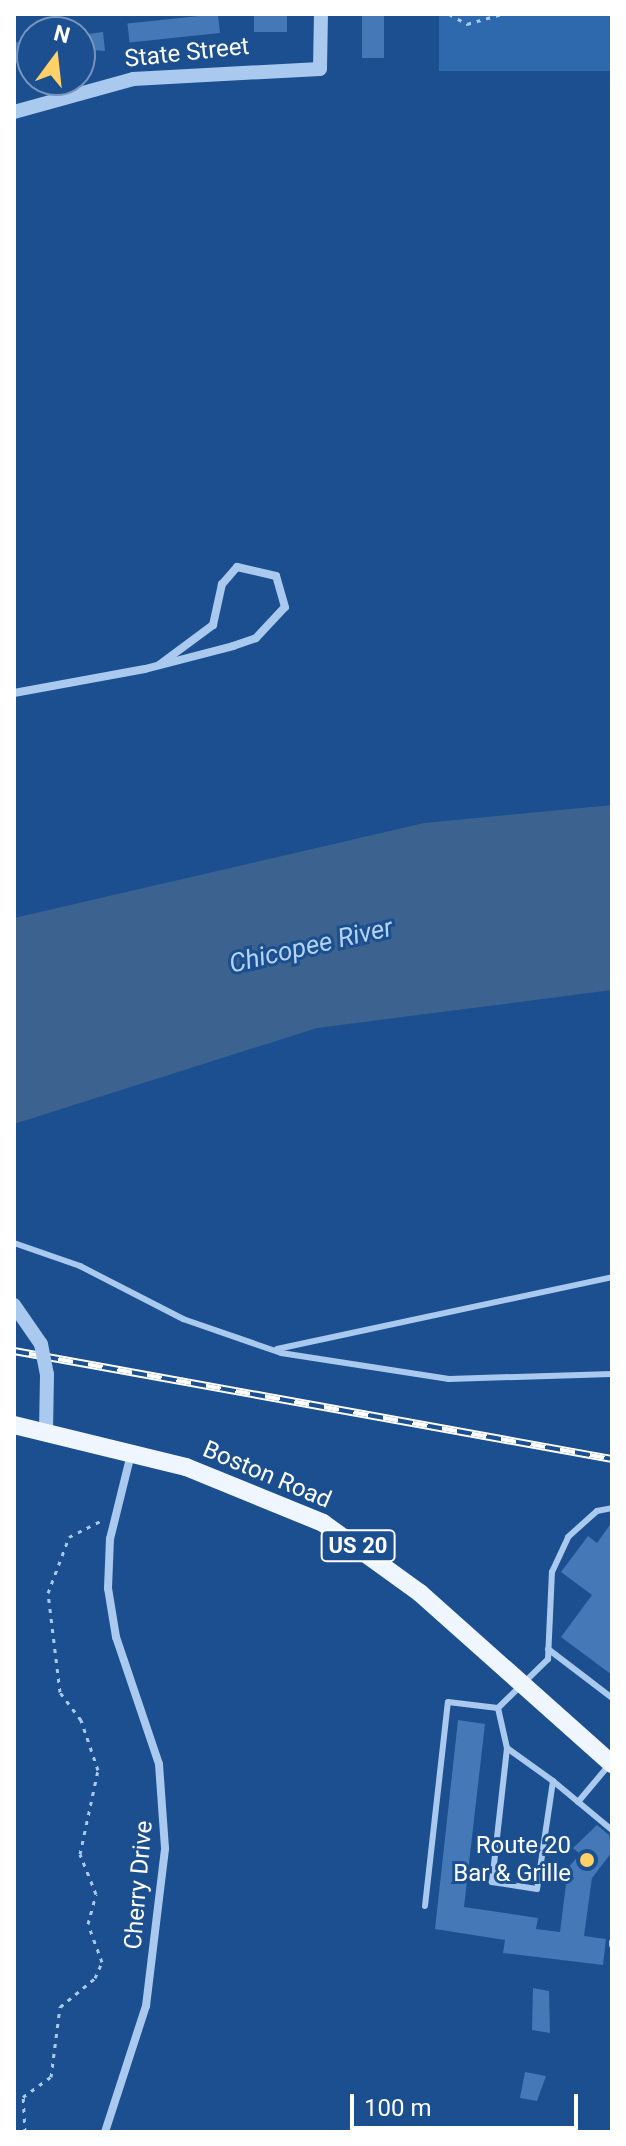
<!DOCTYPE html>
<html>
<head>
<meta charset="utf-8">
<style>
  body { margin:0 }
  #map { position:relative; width:626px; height:2146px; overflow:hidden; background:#1b4f8f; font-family:Roboto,sans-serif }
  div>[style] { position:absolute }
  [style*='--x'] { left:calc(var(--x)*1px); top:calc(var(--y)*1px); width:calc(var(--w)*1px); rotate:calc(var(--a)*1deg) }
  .green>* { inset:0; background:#2e69ad; transform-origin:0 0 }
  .water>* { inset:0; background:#3c6290 }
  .building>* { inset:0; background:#4478b7; transform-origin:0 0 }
  .path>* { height:3px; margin-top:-1.5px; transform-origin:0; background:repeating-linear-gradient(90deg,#a9c9ee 0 4px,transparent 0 10px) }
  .service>* { height:6px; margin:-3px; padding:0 3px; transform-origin:3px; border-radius:3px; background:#a9c9ee }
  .minor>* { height:8px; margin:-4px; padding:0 4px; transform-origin:4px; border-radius:4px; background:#a9c9ee }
  .tertiary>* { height:14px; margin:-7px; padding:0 7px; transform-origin:7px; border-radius:7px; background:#a9c9ee }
  .primary>* { height:18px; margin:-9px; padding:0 9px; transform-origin:9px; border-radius:9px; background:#f0f6ff }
  .rail>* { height:8px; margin-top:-4px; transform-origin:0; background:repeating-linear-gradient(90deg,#1b4f8f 0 15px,#fff 0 30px); box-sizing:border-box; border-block:2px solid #fff }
  .tertiary-bridge>* { height:14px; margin:-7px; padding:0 7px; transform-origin:7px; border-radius:7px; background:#a9c9ee }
  .dots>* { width:22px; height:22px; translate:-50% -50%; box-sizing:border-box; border:4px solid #1b4f8f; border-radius:50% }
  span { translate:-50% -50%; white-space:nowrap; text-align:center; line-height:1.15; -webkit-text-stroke:6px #1b4f8f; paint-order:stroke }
  .shield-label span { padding:2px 6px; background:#1b4f8f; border:2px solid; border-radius:6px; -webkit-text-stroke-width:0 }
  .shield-label { font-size:22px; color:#fff; font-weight:700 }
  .street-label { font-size:24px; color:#fff }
  .poi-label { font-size:24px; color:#fff }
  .right { translate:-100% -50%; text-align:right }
  .water-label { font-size:26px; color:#b5d3f5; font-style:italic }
  .frame { position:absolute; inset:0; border:16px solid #fff; pointer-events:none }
  .north { position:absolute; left:16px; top:16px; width:80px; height:80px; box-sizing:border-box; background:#1b4f8f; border:2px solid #7695bc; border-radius:50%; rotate:15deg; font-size:22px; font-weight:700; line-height:32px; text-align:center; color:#fff }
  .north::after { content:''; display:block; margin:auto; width:28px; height:36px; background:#ffd166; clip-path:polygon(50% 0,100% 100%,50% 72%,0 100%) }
  .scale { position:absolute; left:350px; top:2094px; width:228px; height:36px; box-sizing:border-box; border:4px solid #fff; border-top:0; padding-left:10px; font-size:24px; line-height:28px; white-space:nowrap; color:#fff; -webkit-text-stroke:6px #1b4f8f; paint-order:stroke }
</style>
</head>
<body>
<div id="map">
  <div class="green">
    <i style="left:439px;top:14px;width:173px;height:57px"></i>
  </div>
  <div class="water">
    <i style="clip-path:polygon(612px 805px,612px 990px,317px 1028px,14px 1124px,14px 918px,424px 823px)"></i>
  </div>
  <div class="building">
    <i style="left:218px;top:14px;width:19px;height:91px;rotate:84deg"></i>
    <i style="left:254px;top:14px;width:33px;height:18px"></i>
    <i style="left:362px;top:14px;width:22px;height:44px"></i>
    <i style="clip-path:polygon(103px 32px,105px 51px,80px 49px,80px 35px)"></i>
    <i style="clip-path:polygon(27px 39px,32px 58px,14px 64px,14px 43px)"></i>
    <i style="clip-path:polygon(612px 1522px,612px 1675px,561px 1637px,592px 1595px,561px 1572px,588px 1536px,597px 1543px)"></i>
    <i style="clip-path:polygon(458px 1720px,485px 1724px,464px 1907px,538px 1918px,536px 1929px,560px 1932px,568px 1868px,580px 1854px,573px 1848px,597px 1825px,609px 1835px,612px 1852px,592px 1878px,584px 1936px,606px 1939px,603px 1965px,503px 1953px,505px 1940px,435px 1929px)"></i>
    <i style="clip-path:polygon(533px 1988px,549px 1991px,550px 2033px,532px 2030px)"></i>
    <i style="clip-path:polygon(525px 2072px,546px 2076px,537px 2101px,520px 2098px)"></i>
  </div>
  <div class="path">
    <i style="--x:449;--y:14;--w:21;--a:29"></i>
    <i style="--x:467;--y:24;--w:37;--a:-16"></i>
    <i style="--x:25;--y:2132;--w:35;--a:-93"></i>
    <i style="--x:23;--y:2097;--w:34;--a:-36"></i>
    <i style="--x:51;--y:2077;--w:71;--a:-82.7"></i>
    <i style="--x:60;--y:2007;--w:45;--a:-39.6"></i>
    <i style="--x:95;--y:1978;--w:17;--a:-66"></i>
    <i style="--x:102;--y:1962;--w:40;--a:-110.2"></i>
    <i style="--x:88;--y:1924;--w:31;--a:-75"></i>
    <i style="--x:96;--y:1894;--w:43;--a:-111.8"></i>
    <i style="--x:80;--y:1854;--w:86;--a:-77.9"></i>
    <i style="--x:98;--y:1770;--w:53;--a:-108.8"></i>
    <i style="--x:81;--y:1720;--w:35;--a:-127"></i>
    <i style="--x:60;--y:1692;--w:100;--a:-96.9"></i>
    <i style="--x:48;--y:1593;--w:60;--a:-69.4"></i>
    <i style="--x:69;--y:1537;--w:39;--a:-27"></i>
  </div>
  <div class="service">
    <i style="--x:14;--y:1243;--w:70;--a:19.2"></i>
    <i style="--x:80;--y:1266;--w:116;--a:27.2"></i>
    <i style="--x:183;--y:1319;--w:104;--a:19.1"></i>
    <i style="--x:281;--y:1353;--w:170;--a:8.8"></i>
    <i style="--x:449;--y:1379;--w:163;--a:-1.8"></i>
    <i style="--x:277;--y:1349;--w:343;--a:-12.1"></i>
    <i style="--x:548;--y:1649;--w:81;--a:37.4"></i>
    <i style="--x:507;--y:1748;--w:57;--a:35.7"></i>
    <i style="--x:553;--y:1781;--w:109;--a:98.4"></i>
    <i style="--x:537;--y:1889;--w:46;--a:-171.2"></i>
    <i style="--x:492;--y:1882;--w:135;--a:-83.6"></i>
    <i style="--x:507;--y:1748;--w:41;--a:-102.7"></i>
    <i style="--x:498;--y:1708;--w:70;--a:-44.4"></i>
    <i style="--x:548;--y:1659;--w:87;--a:-87.4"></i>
    <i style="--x:552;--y:1572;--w:38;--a:-65"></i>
    <i style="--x:568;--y:1537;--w:39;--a:-42"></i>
    <i style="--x:597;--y:1511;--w:15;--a:-11"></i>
    <i style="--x:553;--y:1781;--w:77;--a:39.7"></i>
    <i style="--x:578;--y:1802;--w:48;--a:-50"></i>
    <i style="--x:425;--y:1906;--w:205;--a:-83.6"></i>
    <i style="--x:448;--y:1702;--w:50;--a:6.8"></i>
    <i style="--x:612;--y:1942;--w:3;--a:90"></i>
  </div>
  <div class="minor">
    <i style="--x:14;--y:693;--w:133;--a:-10.4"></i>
    <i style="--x:145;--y:669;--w:91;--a:-14.6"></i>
    <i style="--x:233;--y:646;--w:24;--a:-19"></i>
    <i style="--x:256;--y:638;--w:42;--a:-46.9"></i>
    <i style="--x:285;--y:607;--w:32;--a:-106"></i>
    <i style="--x:276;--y:576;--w:40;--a:-167"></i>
    <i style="--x:237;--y:567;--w:23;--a:131"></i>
    <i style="--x:222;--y:584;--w:42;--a:102.4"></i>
    <i style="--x:213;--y:625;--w:67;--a:143.5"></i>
    <i style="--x:105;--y:2132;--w:133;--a:-72"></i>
    <i style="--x:146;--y:2006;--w:159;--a:-83.1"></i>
    <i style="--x:165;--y:1848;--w:84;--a:-94.1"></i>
    <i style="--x:159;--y:1764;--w:134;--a:-108.7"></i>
    <i style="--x:116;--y:1637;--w:50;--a:-99.3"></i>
    <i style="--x:108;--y:1588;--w:49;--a:-87.7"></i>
    <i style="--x:110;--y:1539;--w:88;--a:-76.1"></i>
  </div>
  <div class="tertiary">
    <i style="--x:14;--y:112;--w:123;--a:-15.5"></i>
    <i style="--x:133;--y:79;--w:187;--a:-3.1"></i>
    <i style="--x:320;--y:69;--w:55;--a:-89"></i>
    <i style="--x:14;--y:1305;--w:47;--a:55.3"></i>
    <i style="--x:46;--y:1432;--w:58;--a:-89"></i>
  </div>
  <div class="primary">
    <i style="--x:14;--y:1425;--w:177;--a:13.7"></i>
    <i style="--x:186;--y:1467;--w:148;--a:22.2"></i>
    <i style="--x:323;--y:1523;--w:120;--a:35.8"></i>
    <i style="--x:420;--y:1593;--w:257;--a:41.7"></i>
  </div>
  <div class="rail">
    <i style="--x:14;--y:1351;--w:608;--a:10.24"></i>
  </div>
  <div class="tertiary-bridge">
    <i style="--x:41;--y:1344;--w:31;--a:79"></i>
  </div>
  <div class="dots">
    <i style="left:587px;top:1860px;background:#ffd166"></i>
  </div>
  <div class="shield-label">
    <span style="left:358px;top:1546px">US 20</span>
  </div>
  <div class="street-label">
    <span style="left:187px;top:53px;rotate:-6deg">State Street</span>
    <span style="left:267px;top:1475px;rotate:23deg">Boston Road</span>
    <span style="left:139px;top:1885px;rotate:-85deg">Cherry Drive</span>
  </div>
  <div class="poi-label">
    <span class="right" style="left:571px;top:1860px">Route 20<br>Bar &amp; Grille</span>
  </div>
  <div class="water-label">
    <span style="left:311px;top:946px;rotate:-13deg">Chicopee River</span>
  </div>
  <div class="frame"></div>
  <div class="north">N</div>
  <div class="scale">100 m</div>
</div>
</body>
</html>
